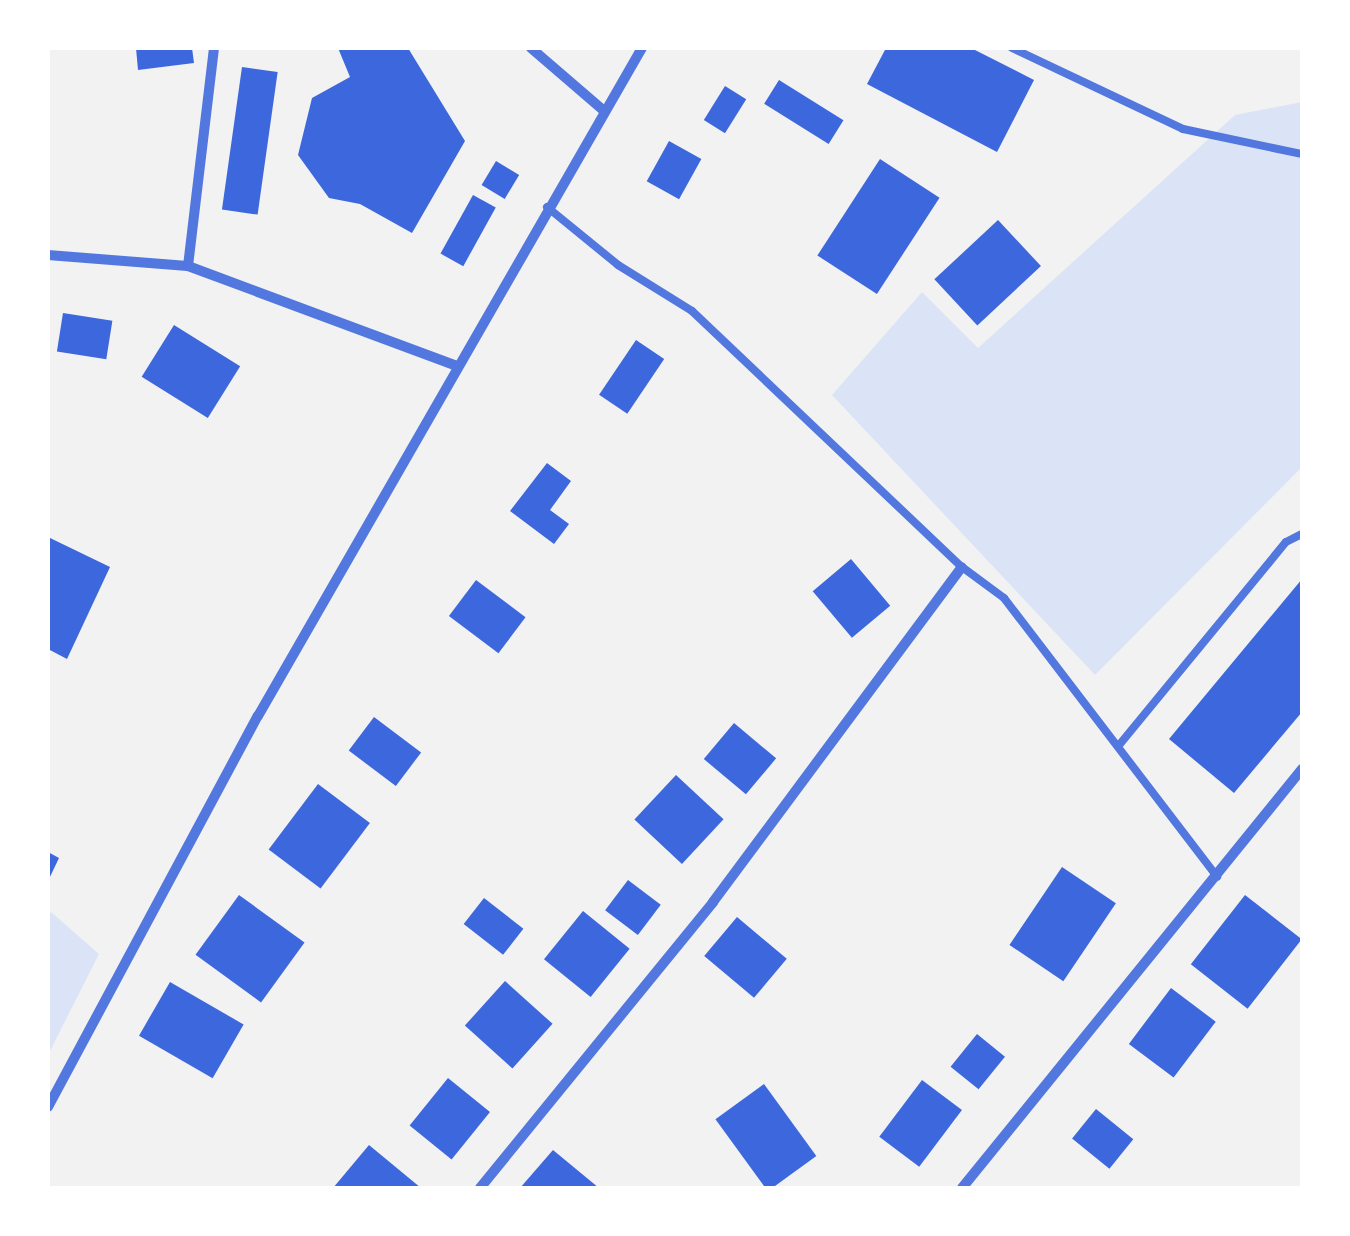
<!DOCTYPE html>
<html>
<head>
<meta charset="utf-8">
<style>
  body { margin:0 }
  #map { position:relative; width:1350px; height:1236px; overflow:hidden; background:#f2f2f2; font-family:"Nunito Sans",sans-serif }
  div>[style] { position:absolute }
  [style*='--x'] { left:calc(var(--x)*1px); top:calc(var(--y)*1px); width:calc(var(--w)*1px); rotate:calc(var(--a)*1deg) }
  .green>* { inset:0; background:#dbe4f7 }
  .building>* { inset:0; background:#3d67dc; transform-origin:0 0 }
  .service>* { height:8px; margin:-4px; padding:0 4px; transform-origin:4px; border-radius:4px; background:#5277de }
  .minor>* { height:10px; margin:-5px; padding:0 5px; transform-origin:5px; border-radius:5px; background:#5277de }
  span { translate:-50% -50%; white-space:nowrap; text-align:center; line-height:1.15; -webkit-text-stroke:8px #fff; paint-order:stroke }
  .frame { position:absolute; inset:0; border:50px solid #fff; pointer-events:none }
</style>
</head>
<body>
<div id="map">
  <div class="green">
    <i style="clip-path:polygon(1302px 102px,1302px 467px,1095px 675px,832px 395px,922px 292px,978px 348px,1235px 115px)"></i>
    <i style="clip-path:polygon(51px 912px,99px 954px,48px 1055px,48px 917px)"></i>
  </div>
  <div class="building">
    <i style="clip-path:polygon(136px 48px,192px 48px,194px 63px,138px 70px)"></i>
    <i style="clip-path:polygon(338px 48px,408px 48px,465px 141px,412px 233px,360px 204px,329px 198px,298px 155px,312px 98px,350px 77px)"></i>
    <i style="clip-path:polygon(886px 48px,971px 48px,1034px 80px,997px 152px,867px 84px)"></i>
    <i style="left:242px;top:67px;width:36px;height:144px;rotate:8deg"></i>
    <i style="left:779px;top:80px;width:76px;height:28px;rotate:32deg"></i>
    <i style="left:725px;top:86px;width:25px;height:40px;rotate:32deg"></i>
    <i style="left:669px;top:141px;width:37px;height:46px;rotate:29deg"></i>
    <i style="left:880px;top:159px;width:71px;height:115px;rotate:33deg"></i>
    <i style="left:496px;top:161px;width:27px;height:28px;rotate:31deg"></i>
    <i style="left:473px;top:195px;width:26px;height:67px;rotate:29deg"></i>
    <i style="left:998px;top:220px;width:63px;height:87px;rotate:47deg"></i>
    <i style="left:63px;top:313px;width:50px;height:39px;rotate:9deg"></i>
    <i style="left:174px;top:325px;width:78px;height:61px;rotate:32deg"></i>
    <i style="left:636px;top:340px;width:34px;height:66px;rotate:34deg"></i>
    <i style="clip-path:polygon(547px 463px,571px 481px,550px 510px,569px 524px,554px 544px,510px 511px)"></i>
    <i style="clip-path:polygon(48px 537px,110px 567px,67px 659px,48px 649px)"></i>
    <i style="left:851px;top:559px;width:61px;height:50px;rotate:50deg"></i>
    <i style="clip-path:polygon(1302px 579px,1302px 712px,1234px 793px,1169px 739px)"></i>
    <i style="left:476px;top:580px;width:62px;height:45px;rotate:37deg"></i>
    <i style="left:374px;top:717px;width:59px;height:42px;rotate:37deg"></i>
    <i style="left:734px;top:723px;width:55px;height:47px;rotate:40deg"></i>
    <i style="left:676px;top:775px;width:65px;height:61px;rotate:43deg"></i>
    <i style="left:318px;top:784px;width:65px;height:82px;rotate:37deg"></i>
    <i style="clip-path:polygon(48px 852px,59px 858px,48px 881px)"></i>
    <i style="left:1062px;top:867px;width:65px;height:94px;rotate:34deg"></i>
    <i style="left:628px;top:880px;width:41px;height:38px;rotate:37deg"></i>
    <i style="left:239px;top:895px;width:81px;height:74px;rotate:36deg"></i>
    <i style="left:1245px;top:895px;width:72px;height:88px;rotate:38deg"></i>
    <i style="left:484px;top:898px;width:50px;height:33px;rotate:38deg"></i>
    <i style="left:583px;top:911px;width:60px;height:62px;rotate:39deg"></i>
    <i style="left:737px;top:917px;width:65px;height:51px;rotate:40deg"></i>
    <i style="left:505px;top:981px;width:64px;height:60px;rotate:42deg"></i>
    <i style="left:170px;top:982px;width:85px;height:62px;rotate:30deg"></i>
    <i style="left:1171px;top:988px;width:56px;height:70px;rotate:37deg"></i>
    <i style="left:977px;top:1034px;width:36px;height:42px;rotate:39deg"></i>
    <i style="left:448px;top:1078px;width:54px;height:61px;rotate:39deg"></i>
    <i style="left:922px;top:1080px;width:50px;height:71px;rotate:37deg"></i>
    <i style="left:764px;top:1084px;width:89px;height:60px;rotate:54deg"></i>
    <i style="left:1096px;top:1109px;width:48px;height:38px;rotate:39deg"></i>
    <i style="clip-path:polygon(369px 1145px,421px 1188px,333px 1188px)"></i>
    <i style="clip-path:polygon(553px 1150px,599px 1188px,520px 1188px)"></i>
  </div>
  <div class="service">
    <i style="--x:1012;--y:48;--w:189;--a:25.3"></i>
    <i style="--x:1183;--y:129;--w:122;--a:11.9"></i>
    <i style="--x:547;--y:207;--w:92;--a:39.2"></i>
    <i style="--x:618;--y:265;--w:87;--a:31.9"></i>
    <i style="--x:692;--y:311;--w:372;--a:43.5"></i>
    <i style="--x:962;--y:567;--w:52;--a:36.4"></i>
    <i style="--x:1004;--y:598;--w:351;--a:52.6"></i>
    <i style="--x:1120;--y:744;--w:261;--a:-50.6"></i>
    <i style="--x:1286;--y:542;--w:18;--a:-27"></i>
  </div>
  <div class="minor">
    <i style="--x:531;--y:48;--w:95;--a:40.7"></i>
    <i style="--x:48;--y:255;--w:140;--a:4.5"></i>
    <i style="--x:188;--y:266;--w:287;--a:20.4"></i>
    <i style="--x:188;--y:266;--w:220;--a:-83.2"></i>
    <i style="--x:48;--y:1107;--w:444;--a:-61.8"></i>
    <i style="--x:258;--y:716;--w:771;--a:-60.11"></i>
    <i style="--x:480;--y:1188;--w:369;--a:-50.8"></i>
    <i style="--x:713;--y:902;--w:417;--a:-53.4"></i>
    <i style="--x:962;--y:1188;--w:540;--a:-50.94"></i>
  </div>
  <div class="frame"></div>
</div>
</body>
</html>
